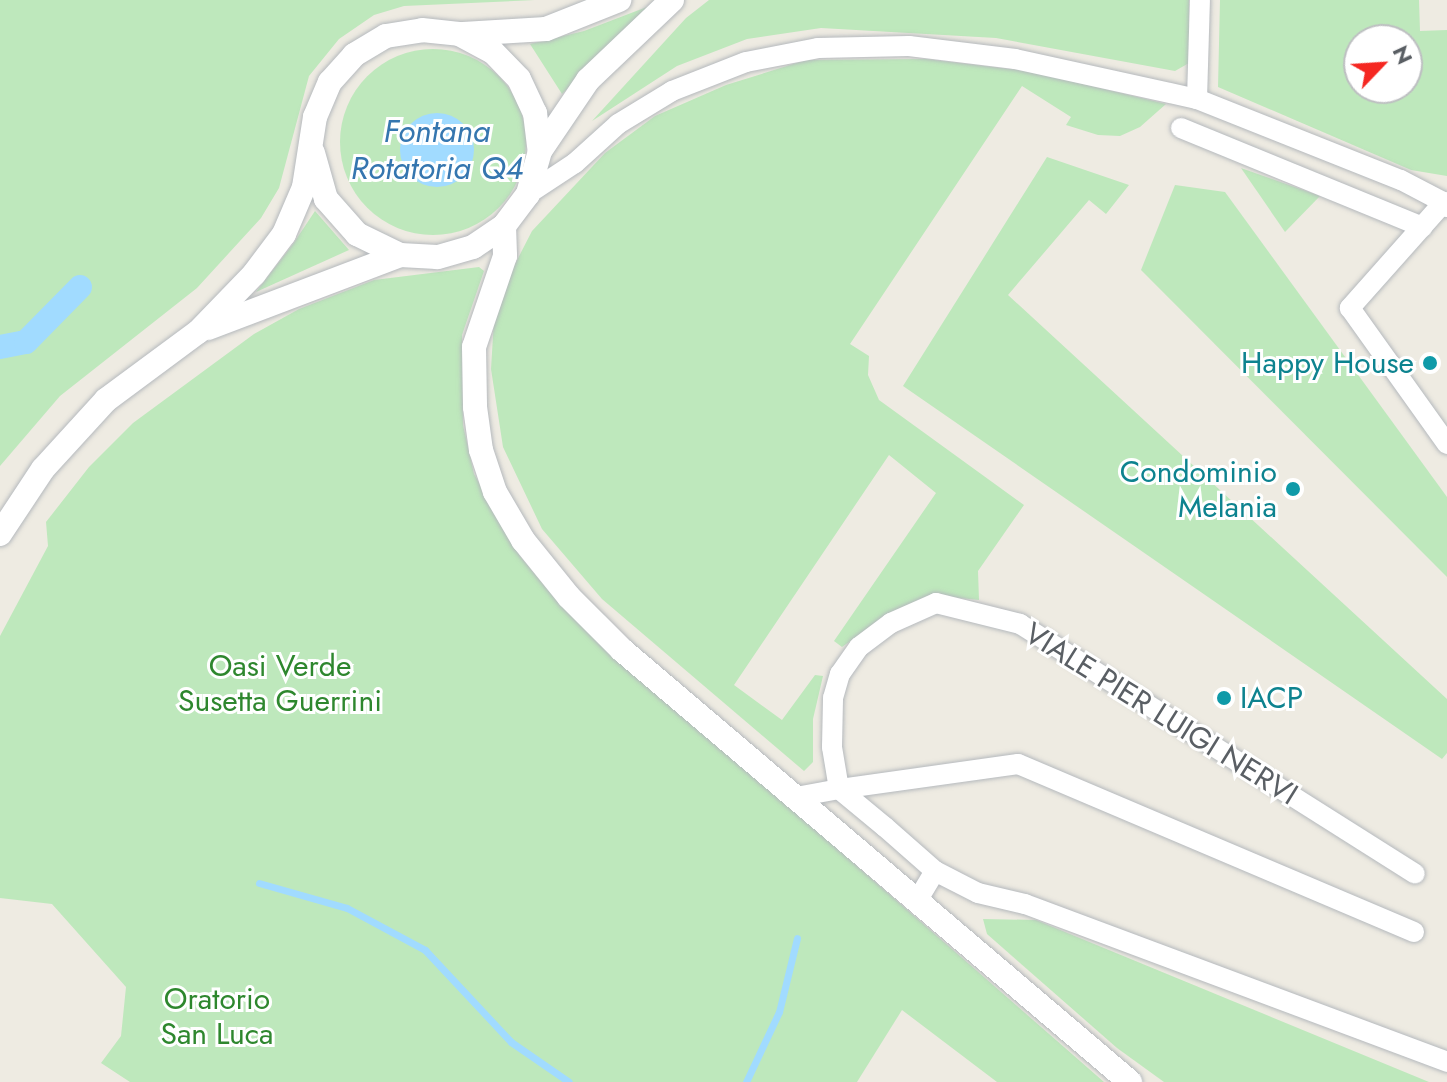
<!DOCTYPE html>
<html>
<head>
<meta charset="utf-8">
<style>
  body { margin:0 }
  #map { position:relative; width:1447px; height:1082px; overflow:hidden; background:#eeebe2; font-family:Jost,sans-serif }
  div>[style] { position:absolute }
  [style*='--x'] { left:calc(var(--x)*1px); top:calc(var(--y)*1px); width:calc(var(--w)*1px); rotate:calc(var(--a)*1deg) }
  .green>* { inset:0; background:#bee8bc }
  .round { border-radius:50% }
  .water>* { inset:0; background:#a1dbff }
  .stream>* { height:7px; margin:-3.5px; padding:0 3.5px; transform-origin:3.5px; border-radius:3.5px; background:#a1dbff }
  .canal>* { height:24px; margin:-12px; padding:0 12px; transform-origin:12px; border-radius:12px; background:#a1dbff }
  .roads { filter:drop-shadow(0 0 2px #b5b9bd) drop-shadow(0 0 2px #b5b9bd) }
  .minor>* { height:20px; margin:-10px; padding:0 10px; transform-origin:10px; border-radius:10px; background:#fff }
  .tertiary>* { height:24px; margin:-12px; padding:0 12px; transform-origin:12px; border-radius:12px; background:#fff }
  .dots>* { width:22px; height:22px; translate:-50% -50%; box-sizing:border-box; border:4px solid #fff; border-radius:50% }
  span { translate:-50% -50%; white-space:nowrap; text-align:center; line-height:1.15; -webkit-text-stroke:6px #fff; paint-order:stroke }
  .culture-label { font-size:30px; color:#0d838f }
  .right { translate:-100% -50%; text-align:right }
  .left { translate:0 -50%; text-align:left }
  .park-label { font-size:30px; color:#2e872e }
  .street-label { font-size:30px; color:#5a5f64 }
  .water-label { font-size:32px; color:#3576af; font-style:italic }
  .north { position:absolute; left:1343px; top:24px; width:80px; height:80px; box-sizing:border-box; background:#fff; border:2px solid #bdbfc1; border-radius:50%; rotate:65deg; font-size:22px; font-weight:700; line-height:32px; text-align:center; color:#5a5f64 }
  .north::after { content:''; display:block; margin:auto; width:28px; height:36px; background:#f52721; clip-path:polygon(50% 0,100% 100%,50% 72%,0 100%) }
</style>
</head>
<body>
<div id="map">
  <div class="green">
    <i style="clip-path:polygon(0 0,535px 0,404px 6px,374px 15px,339px 39px,309px 76px,279px 188px,261px 218px,197px 288px,60px 396px,0 466px)"></i>
    <i style="clip-path:polygon(709px 0,1189px 0,1189px 63px,1175px 71px,996px 38px,821px 28px,747px 39px,677px 66px,592px 121px,686px 18px)"></i>
    <i style="clip-path:polygon(evenodd,1220px 0,1419px 0,1420px 31px,1447px 30px,1447px 176px,1411px 170px,1218px 87px,1220px 0,1359px 40px,1407px 40px,1407px 88px,1359px 88px,1359px 40px)"></i>
    <i style="clip-path:polygon(652px 5px,562px 94px,530px 44px,584px 31px)"></i>
    <i class="round" style="left:340px;top:49px;width:186px;height:186px"></i>
    <i style="clip-path:polygon(926px 59px,1034px 72px,1166px 104px,1140px 127px,1120px 136px,1098px 135px,1066px 125px,1071px 117px,1022px 86px,850px 344px,869px 356px,868px 375px,879px 400px,1024px 505px,978px 571px,979px 600px,930px 595px,887px 615px,842px 647px,834px 641px,936px 493px,889px 455px,734px 685px,782px 720px,815px 675px,823px 676px,813px 719px,813px 762px,804px 771px,602px 599px,542px 529px,503px 447px,491px 369px,495px 303px,532px 231px,605px 153px,655px 116px,726px 85px,806px 60px)"></i>
    <i style="clip-path:polygon(1047px 157px,1129px 185px,1106px 214px,1089px 200px,1008px 295px,1447px 699px,1447px 753px,1442px 759px,903px 386px)"></i>
    <i style="clip-path:polygon(1241px 168px,1320px 196px,1285px 232px)"></i>
    <i style="clip-path:polygon(1175px 185px,1225px 192px,1447px 497px,1447px 577px,1141px 270px)"></i>
    <i style="clip-path:polygon(315px 211px,349px 250px,256px 292px,293px 244px)"></i>
    <i style="clip-path:polygon(479px 267px,484px 271px,462px 335px,463px 425px,474px 474px,520px 556px,556px 600px,659px 693px,1104px 1082px,997px 1082px,902px 1010px,857px 1082px,130px 1082px,101px 1063px,121px 1036px,126px 987px,52px 904px,0 898px,0 636px,48px 546px,46px 522px,89px 467px,133px 423px,254px 334px,299px 309px,374px 280px)"></i>
    <i style="clip-path:polygon(983px 919px,1036px 920px,1429px 1082px,1164px 1082px,1117px 1048px,987px 934px)"></i>
  </div>
  <div class="water">
    <i class="round" style="left:400px;top:113px;width:74px;height:74px"></i>
  </div>
  <div class="stream">
    <i style="--x:259;--y:883;--w:91;--a:15.9"></i>
    <i style="--x:347;--y:908;--w:89;--a:28.3"></i>
    <i style="--x:425;--y:950;--w:126;--a:46.9"></i>
    <i style="--x:511;--y:1042;--w:70;--a:34.6"></i>
    <i style="--x:746;--y:1082;--w:77;--a:-64.8"></i>
    <i style="--x:779;--y:1012;--w:76;--a:-76.3"></i>
  </div>
  <div class="canal">
    <i style="--x:0;--y:347;--w:26;--a:-11"></i>
    <i style="--x:26;--y:342;--w:77;--a:-45.5"></i>
  </div>
  <div class="roads">
    <div class="minor">
      <i style="--x:1197;--y:99;--w:99;--a:-88.3"></i>
      <i style="--x:1181;--y:128;--w:261;--a:22.3"></i>
      <i style="--x:528;--y:194;--w:56;--a:-33.4"></i>
      <i style="--x:575;--y:163;--w:58;--a:-42.2"></i>
      <i style="--x:618;--y:124;--w:63;--a:-31.4"></i>
      <i style="--x:672;--y:91;--w:79;--a:-21.4"></i>
      <i style="--x:746;--y:62;--w:73;--a:-11"></i>
      <i style="--x:818;--y:48;--w:91;--a:-1.3"></i>
      <i style="--x:909;--y:46;--w:107;--a:7"></i>
      <i style="--x:1015;--y:59;--w:186;--a:12.4"></i>
      <i style="--x:1197;--y:99;--w:219;--a:21.7"></i>
      <i style="--x:1401;--y:180;--w:52;--a:27.6"></i>
      <i style="--x:1447;--y:207;--w:6;--a:-121"></i>
      <i style="--x:1444;--y:202;--w:142;--a:131.6"></i>
      <i style="--x:1350;--y:308;--w:167;--a:54.5"></i>
      <i style="--x:796;--y:797;--w:44;--a:-10.5"></i>
      <i style="--x:839;--y:789;--w:60;--a:39.6"></i>
      <i style="--x:885;--y:827;--w:67;--a:41.3"></i>
      <i style="--x:935;--y:871;--w:35;--a:121"></i>
      <i style="--x:935;--y:871;--w:48;--a:27.1"></i>
      <i style="--x:978;--y:893;--w:48;--a:13.2"></i>
      <i style="--x:1025;--y:904;--w:451;--a:20.5"></i>
      <i style="--x:1414;--y:932;--w:430;--a:-157"></i>
      <i style="--x:1018;--y:764;--w:181;--a:172"></i>
      <i style="--x:839;--y:789;--w:43;--a:-99.5"></i>
      <i style="--x:832;--y:747;--w:49;--a:-88.8"></i>
      <i style="--x:833;--y:698;--w:25;--a:-74"></i>
      <i style="--x:840;--y:674;--w:33;--a:-55"></i>
      <i style="--x:859;--y:647;--w:40;--a:-37"></i>
      <i style="--x:891;--y:623;--w:49;--a:-24"></i>
      <i style="--x:936;--y:603;--w:87;--a:14"></i>
      <i style="--x:1020;--y:624;--w:467;--a:32.3"></i>
    </div>
    <div class="tertiary">
      <i style="--x:463;--y:34;--w:83;--a:-3.4"></i>
      <i style="--x:546;--y:29;--w:79;--a:-21.7"></i>
      <i style="--x:540;--y:151;--w:86;--a:-55.9"></i>
      <i style="--x:588;--y:80;--w:116;--a:-43.6"></i>
      <i style="--x:504;--y:226;--w:30;--a:88"></i>
      <i style="--x:505;--y:256;--w:96;--a:108.8"></i>
      <i style="--x:474;--y:347;--w:60;--a:89"></i>
      <i style="--x:475;--y:407;--w:43;--a:82.1"></i>
      <i style="--x:481;--y:450;--w:44;--a:71.6"></i>
      <i style="--x:495;--y:492;--w:56;--a:59.7"></i>
      <i style="--x:523;--y:540;--w:73;--a:51.1"></i>
      <i style="--x:569;--y:597;--w:75;--a:45"></i>
      <i style="--x:622;--y:650;--w:667;--a:40.38"></i>
      <i style="--x:208;--y:328;--w:205;--a:-20.8"></i>
      <i style="--x:0;--y:534;--w:78;--a:-56.5"></i>
      <i style="--x:43;--y:469;--w:93;--a:-47.6"></i>
      <i style="--x:106;--y:400;--w:114;--a:-36.5"></i>
      <i style="--x:198;--y:332;--w:81;--a:-46"></i>
      <i style="--x:254;--y:274;--w:50;--a:-53.1"></i>
      <i style="--x:284;--y:234;--w:51;--a:-66.9"></i>
      <i style="--x:304;--y:187;--w:71;--a:-81.1"></i>
      <i style="--x:315;--y:117;--w:38;--a:-67"></i>
      <i style="--x:330;--y:82;--w:36;--a:-48"></i>
      <i style="--x:354;--y:55;--w:37;--a:-31"></i>
      <i style="--x:386;--y:36;--w:36;--a:-9"></i>
      <i style="--x:422;--y:30;--w:37;--a:6"></i>
      <i style="--x:459;--y:34;--w:38;--a:28"></i>
      <i style="--x:493;--y:52;--w:37;--a:46"></i>
      <i style="--x:519;--y:79;--w:38;--a:65"></i>
      <i style="--x:535;--y:113;--w:38;--a:83"></i>
      <i style="--x:540;--y:151;--w:45;--a:105.6"></i>
      <i style="--x:528;--y:194;--w:40;--a:127"></i>
      <i style="--x:504;--y:226;--w:37;--a:146"></i>
      <i style="--x:473;--y:247;--w:37;--a:164"></i>
      <i style="--x:437;--y:257;--w:37;--a:-177"></i>
      <i style="--x:400;--y:255;--w:48;--a:-154"></i>
      <i style="--x:357;--y:234;--w:47;--a:-131.5"></i>
      <i style="--x:326;--y:199;--w:48;--a:-105.8"></i>
    </div>
  </div>
  <div class="dots">
    <i style="left:1430px;top:363px;background:#0f9aa8"></i>
    <i style="left:1293px;top:489px;background:#0f9aa8"></i>
    <i style="left:1224px;top:698px;background:#0f9aa8"></i>
  </div>
  <div class="culture-label">
    <span class="right" style="left:1414px;top:363px">Happy House</span>
    <span class="right" style="left:1277px;top:489px">Condominio<br>Melania</span>
    <span class="left" style="left:1240px;top:698px">IACP</span>
  </div>
  <div class="park-label">
    <span style="left:280px;top:683px">Oasi Verde<br>Susetta Guerrini</span>
    <span style="left:217px;top:1016px">Oratorio<br>San Luca</span>
  </div>
  <div class="street-label">
    <span style="left:1161px;top:714px;rotate:32deg">VIALE PIER LUIGI NERVI</span>
  </div>
  <div class="water-label">
    <span style="left:437px;top:150px">Fontana<br>Rotatoria Q4</span>
  </div>
  <div class="north">N</div>
</div>
</body>
</html>
